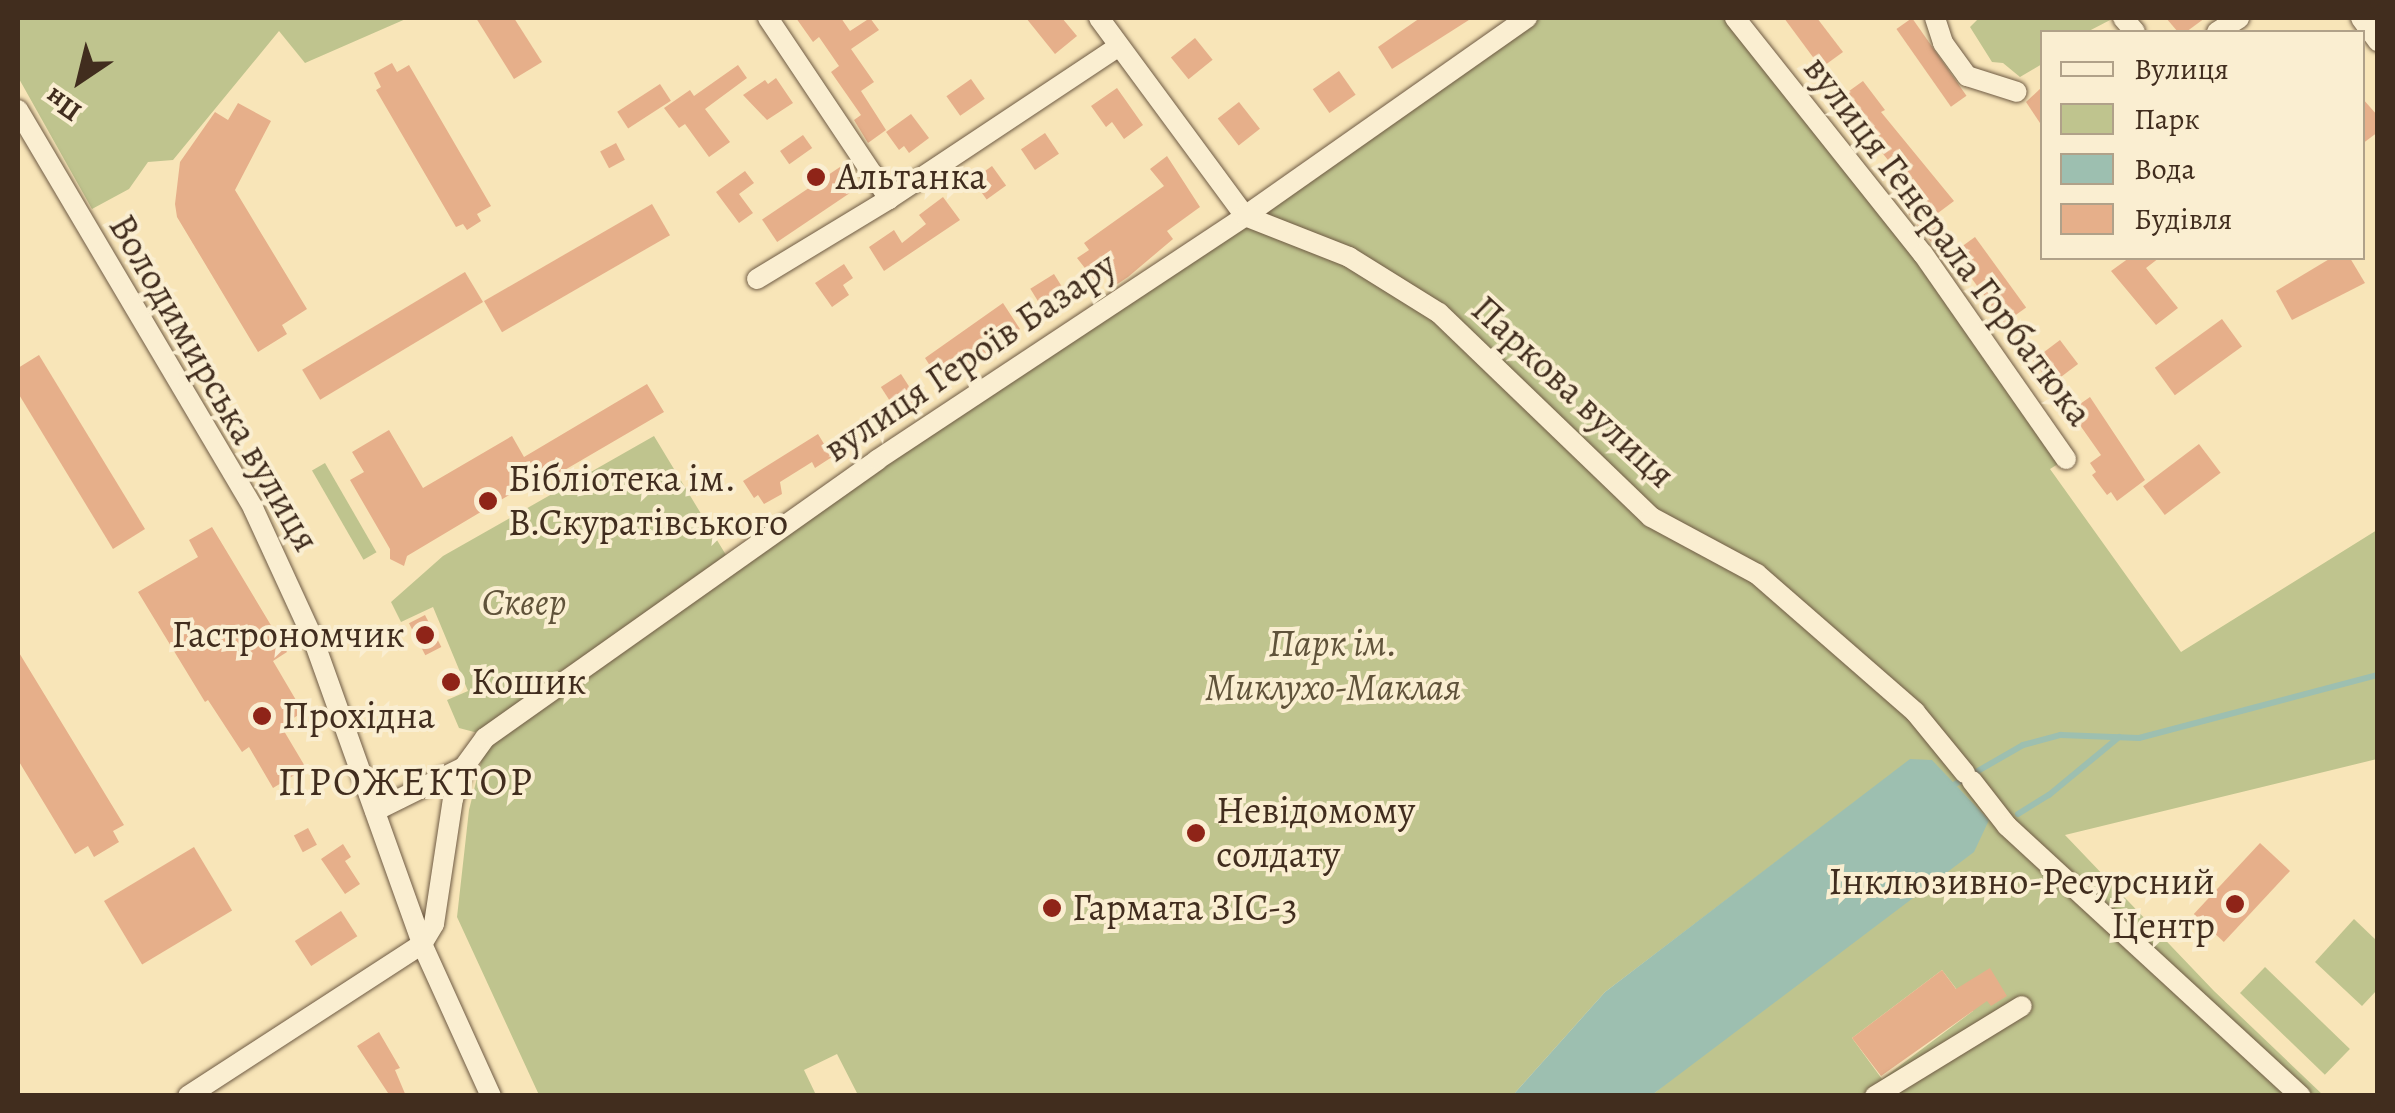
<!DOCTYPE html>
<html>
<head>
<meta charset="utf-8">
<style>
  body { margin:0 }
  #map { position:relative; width:2395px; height:1113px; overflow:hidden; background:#f8e5b8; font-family:Alegreya,serif }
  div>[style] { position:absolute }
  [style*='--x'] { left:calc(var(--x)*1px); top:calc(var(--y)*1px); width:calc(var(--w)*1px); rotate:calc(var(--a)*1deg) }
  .green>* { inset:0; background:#bfc48e; transform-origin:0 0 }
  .water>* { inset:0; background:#9dbfb0 }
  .stream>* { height:6px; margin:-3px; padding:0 3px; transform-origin:3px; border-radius:3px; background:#9dbfb0 }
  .building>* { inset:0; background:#e6af8a; transform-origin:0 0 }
  .roads { filter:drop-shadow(0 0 2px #6f5b44) drop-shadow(0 0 2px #6f5b44) }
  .minor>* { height:20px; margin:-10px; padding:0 10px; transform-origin:10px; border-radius:10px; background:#faeed1 }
  .dots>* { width:28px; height:28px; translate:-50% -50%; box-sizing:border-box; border:5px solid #faeed1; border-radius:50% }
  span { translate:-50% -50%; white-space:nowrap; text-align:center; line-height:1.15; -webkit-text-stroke:8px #faeed1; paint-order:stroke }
  .poi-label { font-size:38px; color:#412d1e }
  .left { translate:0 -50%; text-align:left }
  .right { translate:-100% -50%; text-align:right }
  .street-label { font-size:38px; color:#412d1e }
  .park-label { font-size:38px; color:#60533a; font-style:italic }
  .neighbourhood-label { font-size:40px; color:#412d1e; letter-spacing:2.5px }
  .frame { position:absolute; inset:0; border:20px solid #412d1e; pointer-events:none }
  .legend { position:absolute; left:2040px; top:30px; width:325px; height:230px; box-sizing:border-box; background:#faeed1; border:2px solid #b0a189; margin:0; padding:12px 18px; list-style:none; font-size:30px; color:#412d1e }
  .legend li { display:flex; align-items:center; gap:20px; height:50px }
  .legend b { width:50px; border:2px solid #b0a189 }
  .north { position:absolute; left:30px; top:30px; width:100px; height:100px; -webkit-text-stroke:8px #faeed1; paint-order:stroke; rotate:215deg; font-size:28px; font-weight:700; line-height:40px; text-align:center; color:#412d1e }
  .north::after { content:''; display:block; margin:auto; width:35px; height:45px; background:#412d1e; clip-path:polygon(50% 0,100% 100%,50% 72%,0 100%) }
</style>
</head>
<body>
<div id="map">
  <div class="green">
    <i style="clip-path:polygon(18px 18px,408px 18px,305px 63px,279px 31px,173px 160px,148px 162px,129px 189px,92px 209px,18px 77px)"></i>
    <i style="clip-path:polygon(evenodd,1527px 18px,1735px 18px,2066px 459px,2050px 469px,2181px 652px,2377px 530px,2377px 759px,2065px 835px,2214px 991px,2323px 1095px,1652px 1095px,1989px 820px,1931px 760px,1910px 760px,1605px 992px,1513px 1095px,858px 1095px,837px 1054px,804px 1070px,816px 1095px,539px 1095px,457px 917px,469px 810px,487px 738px,1527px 18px,1942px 970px,1973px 1011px,1882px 1079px,1852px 1038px,1942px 970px)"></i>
    <i style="clip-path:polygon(1979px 18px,2114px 18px,2087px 32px,2042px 32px,2042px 64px,2020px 77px,2003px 63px,1992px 62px,1970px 27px)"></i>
    <i style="clip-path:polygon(654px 436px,726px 555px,478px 733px,459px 728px,447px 700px,468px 691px,433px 607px,401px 622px,391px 602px,443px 556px)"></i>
    <i style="left:325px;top:463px;width:103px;height:15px;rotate:60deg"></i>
    <i style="clip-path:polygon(2354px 919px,2377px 941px,2377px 990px,2362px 1006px,2315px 962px)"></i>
    <i style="left:2265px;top:967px;width:118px;height:36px;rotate:44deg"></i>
  </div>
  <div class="water">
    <i style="clip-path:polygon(1910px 759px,1932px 760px,1989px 820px,1974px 852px,1652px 1095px,1513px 1095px,1605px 992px)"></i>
  </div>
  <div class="stream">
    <i style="--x:1950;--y:787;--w:84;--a:-29.9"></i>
    <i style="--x:2023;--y:745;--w:39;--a:-15"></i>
    <i style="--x:2061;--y:735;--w:78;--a:2.2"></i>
    <i style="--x:2139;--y:738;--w:247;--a:-14.8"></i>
    <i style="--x:2018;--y:814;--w:36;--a:-32"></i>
    <i style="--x:2049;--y:795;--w:91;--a:-39.6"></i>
  </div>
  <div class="building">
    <i style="clip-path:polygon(476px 18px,514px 18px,542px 62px,514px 79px)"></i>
    <i style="clip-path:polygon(796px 18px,841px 18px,850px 31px,870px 18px,879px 30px,851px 49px,874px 82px,861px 91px,886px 130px,868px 143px,854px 120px,861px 115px,831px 72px,839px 66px,819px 37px,813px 42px)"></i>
    <i style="clip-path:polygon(1026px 18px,1062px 18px,1077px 36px,1055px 54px)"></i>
    <i style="clip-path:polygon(1420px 18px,1472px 18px,1392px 69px,1378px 47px)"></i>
    <i style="clip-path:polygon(1784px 18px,1817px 18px,1843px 52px,1821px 68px)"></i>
    <i style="left:1912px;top:18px;width:95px;height:19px;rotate:55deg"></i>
    <i style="clip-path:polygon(2166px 18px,2205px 18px,2186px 32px,2178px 32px)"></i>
    <i style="left:1195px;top:38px;width:28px;height:31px;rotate:51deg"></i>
    <i style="clip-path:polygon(392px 63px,397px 72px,409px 65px,491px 206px,477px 214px,481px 221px,467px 230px,463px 224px,456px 227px,376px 90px,381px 87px,374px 73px)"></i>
    <i style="clip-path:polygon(738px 65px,747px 78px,705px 109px,730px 142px,709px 157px,685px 124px,679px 128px,664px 108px,690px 90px,694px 96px)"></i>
    <i style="left:1339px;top:71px;width:29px;height:32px;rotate:55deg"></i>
    <i style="clip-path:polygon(776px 78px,793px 103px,767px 120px,743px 95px,765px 80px,768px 84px)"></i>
    <i style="left:971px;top:79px;width:24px;height:30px;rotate:55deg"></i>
    <i style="clip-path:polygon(1863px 81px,1885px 110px,1881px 112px,1954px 201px,1934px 216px,1946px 232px,1932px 243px,1896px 198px,1915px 184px,1892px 156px,1888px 160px,1838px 99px)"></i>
    <i style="left:660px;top:84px;width:20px;height:51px;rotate:57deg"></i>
    <i style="clip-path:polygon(2042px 87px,2042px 126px,2026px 102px)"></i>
    <i style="clip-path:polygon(1117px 88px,1143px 125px,1124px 139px,1112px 122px,1106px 127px,1091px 106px)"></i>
    <i style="clip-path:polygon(2362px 98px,2378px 116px,2378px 132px,2362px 144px)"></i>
    <i style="left:1239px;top:102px;width:34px;height:27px;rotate:52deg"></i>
    <i style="clip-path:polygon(238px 103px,271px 121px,235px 190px,307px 309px,282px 325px,287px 334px,258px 352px,177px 217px,175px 204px,180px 162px,215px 112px,228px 120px)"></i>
    <i style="clip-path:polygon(911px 114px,929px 138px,909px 153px,904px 146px,899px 150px,886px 132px)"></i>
    <i style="left:1045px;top:133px;width:25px;height:29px;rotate:56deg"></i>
    <i style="left:803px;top:135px;width:16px;height:28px;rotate:55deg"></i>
    <i style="left:616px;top:143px;width:19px;height:18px;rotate:62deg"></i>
    <i style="clip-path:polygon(1167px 156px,1200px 207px,1167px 231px,1173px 239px,1128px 277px,1116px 285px,1107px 272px,1095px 281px,1077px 258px,1089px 250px,1084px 243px,1164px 186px,1150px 169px)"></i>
    <i style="left:992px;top:166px;width:24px;height:24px;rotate:54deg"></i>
    <i style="left:840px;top:167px;width:27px;height:94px;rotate:56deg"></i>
    <i style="clip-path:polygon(745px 171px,754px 183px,739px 194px,753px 213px,739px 223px,716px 192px)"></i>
    <i style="clip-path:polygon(943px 197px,960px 220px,884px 271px,869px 247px,894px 230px,902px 243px,926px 224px,919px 215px)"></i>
    <i style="left:652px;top:204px;width:36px;height:194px;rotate:60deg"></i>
    <i style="left:1975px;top:237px;width:87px;height:27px;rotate:54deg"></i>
    <i style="clip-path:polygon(2129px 258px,2159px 258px,2146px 268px,2178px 308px,2156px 325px,2111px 271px)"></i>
    <i style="clip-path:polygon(2331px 258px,2350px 258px,2365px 283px,2292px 320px,2276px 291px)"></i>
    <i style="clip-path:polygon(844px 264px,853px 278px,843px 285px,849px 295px,832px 307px,815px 283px)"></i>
    <i style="left:465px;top:272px;width:35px;height:190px;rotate:59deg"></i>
    <i style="left:1054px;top:274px;width:28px;height:28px;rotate:58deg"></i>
    <i style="clip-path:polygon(1003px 303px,1020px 329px,946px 381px,941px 372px,936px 375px,925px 358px)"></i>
    <i style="left:2222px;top:319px;width:34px;height:83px;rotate:54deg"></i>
    <i style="left:2060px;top:340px;width:30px;height:34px;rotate:53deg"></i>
    <i style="clip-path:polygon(39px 355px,145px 529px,113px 549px,18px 393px,18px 368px)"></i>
    <i style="left:901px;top:374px;width:30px;height:24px;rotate:57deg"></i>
    <i style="clip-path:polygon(647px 384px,664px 412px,539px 485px,536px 479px,407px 556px,404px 566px,390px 559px,390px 549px,350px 480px,364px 472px,352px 452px,389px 430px,423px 488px,512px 436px,524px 457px)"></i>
    <i style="clip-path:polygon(2090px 397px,2145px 480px,2117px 501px,2111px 492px,2107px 495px,2092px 475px,2096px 472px,2090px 463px,2101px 455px,2070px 411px)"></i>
    <i style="clip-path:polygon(818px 434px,832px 457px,815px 468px,812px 462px,780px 482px,782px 494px,764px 504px,758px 495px,754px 498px,743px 481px)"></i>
    <i style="left:2199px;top:444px;width:36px;height:70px;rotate:53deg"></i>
    <i style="clip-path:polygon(212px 527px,287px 652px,273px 661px,303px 712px,281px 726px,306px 768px,273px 788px,249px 747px,242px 752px,208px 700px,205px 702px,138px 592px,198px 557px,189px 540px)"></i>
    <i style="left:425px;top:615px;width:36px;height:18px;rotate:63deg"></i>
    <i style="clip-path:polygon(18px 651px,124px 825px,113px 831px,119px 842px,94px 857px,88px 846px,75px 854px,18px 760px)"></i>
    <i style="left:308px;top:828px;width:19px;height:16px;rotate:62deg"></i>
    <i style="left:2260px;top:843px;width:41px;height:97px;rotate:43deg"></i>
    <i style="clip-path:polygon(343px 844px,351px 857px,345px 861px,360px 884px,345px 894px,321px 859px)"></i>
    <i style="left:194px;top:847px;width:74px;height:105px;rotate:59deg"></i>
    <i style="left:341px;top:911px;width:30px;height:55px;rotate:57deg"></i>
    <i style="clip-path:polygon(1990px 968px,2007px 996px,1991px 1006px,1987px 1001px,1881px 1076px,1852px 1038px,1942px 970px,1956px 989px)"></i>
    <i style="clip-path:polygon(379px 1032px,400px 1068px,395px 1070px,406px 1096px,390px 1096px,357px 1046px)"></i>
  </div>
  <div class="roads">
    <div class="minor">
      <i style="--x:768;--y:18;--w:218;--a:56.2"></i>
      <i style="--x:1099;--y:18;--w:246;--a:53.6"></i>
      <i style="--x:1245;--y:216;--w:112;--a:21.5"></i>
      <i style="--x:1349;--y:257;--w:106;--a:31.9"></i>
      <i style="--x:1439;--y:313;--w:294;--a:43.9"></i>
      <i style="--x:1651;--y:517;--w:120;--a:28.3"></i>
      <i style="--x:1757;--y:574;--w:210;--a:41.1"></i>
      <i style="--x:1915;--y:712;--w:79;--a:50.7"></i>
      <i style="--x:1735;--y:18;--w:302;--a:51.5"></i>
      <i style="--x:1923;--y:254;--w:250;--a:55.1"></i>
      <i style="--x:1935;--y:18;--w:26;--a:72"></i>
      <i style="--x:1943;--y:43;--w:41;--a:54"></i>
      <i style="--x:1967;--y:76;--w:52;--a:17.7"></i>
      <i style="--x:2123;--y:18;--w:18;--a:49"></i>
      <i style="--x:2361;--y:18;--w:29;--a:54"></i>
      <i style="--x:2217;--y:32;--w:26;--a:-32"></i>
      <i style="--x:18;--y:110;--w:462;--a:59.4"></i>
      <i style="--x:253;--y:508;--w:141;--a:65.3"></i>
      <i style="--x:312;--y:636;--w:327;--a:70.3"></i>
      <i style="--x:422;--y:944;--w:167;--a:65.6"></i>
      <i style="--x:757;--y:279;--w:154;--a:-31.2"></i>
      <i style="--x:889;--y:199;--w:276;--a:-33.6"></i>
      <i style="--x:1972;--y:781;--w:57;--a:52.1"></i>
      <i style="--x:2007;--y:826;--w:399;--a:42.6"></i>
      <i style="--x:375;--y:811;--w:99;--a:-26.3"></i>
      <i style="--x:188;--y:1096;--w:279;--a:-33"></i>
      <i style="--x:422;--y:944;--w:23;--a:-59"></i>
      <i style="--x:434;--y:924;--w:126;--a:-81.4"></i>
      <i style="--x:453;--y:799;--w:34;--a:-71"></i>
      <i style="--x:464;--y:767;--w:36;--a:-54"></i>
      <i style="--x:485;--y:738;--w:481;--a:-35.3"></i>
      <i style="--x:877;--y:460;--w:442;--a:-33.5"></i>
      <i style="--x:1245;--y:216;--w:345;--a:-35.1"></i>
      <i style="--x:1875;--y:1096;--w:172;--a:-31.5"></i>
    </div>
  </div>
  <div class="dots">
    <i style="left:816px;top:177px;background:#8f2418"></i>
    <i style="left:488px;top:501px;background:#8f2418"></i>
    <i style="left:425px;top:635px;background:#8f2418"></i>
    <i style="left:451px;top:682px;background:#8f2418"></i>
    <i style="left:262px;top:716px;background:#8f2418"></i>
    <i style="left:1196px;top:833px;background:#8f2418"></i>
    <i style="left:2235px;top:904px;background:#8f2418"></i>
    <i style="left:1052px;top:908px;background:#8f2418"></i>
  </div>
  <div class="poi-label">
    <span class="left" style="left:836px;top:177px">Альтанка</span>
    <span class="left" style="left:508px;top:501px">Бібліотека ім.<br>В.Скуратівського</span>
    <span class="right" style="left:405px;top:635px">Гастрономчик</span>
    <span class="left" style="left:471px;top:682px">Кошик</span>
    <span class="left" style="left:282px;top:716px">Прохідна</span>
    <span class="left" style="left:1216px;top:833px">Невідомому<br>солдату</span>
    <span class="right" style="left:2215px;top:904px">Інклюзивно-Ресурсний<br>Центр</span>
    <span class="left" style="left:1072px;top:908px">Гармата ЗІС-3</span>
  </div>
  <div class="street-label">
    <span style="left:1948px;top:241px;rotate:53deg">вулиця Генерала Горбатюка</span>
    <span style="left:970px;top:357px;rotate:-34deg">вулиця Героїв Базару</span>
    <span style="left:214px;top:383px;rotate:60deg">Володимирська вулиця</span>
    <span style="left:1573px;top:392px;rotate:43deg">Паркова вулиця</span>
  </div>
  <div class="park-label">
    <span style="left:524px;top:603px">Сквер</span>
    <span style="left:1333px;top:666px">Парк ім.<br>Миклухо-Маклая</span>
  </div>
  <div class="neighbourhood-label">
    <span style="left:406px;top:782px">ПРОЖЕКТОР</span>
  </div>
  <div class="frame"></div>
  <ul class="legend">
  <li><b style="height:12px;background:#faeed1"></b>Вулиця</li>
  <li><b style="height:28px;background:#bfc48e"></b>Парк</li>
  <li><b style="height:28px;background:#9dbfb0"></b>Вода</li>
  <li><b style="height:28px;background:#e6af8a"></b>Будівля</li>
  </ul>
  <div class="north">Пн</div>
</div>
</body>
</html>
